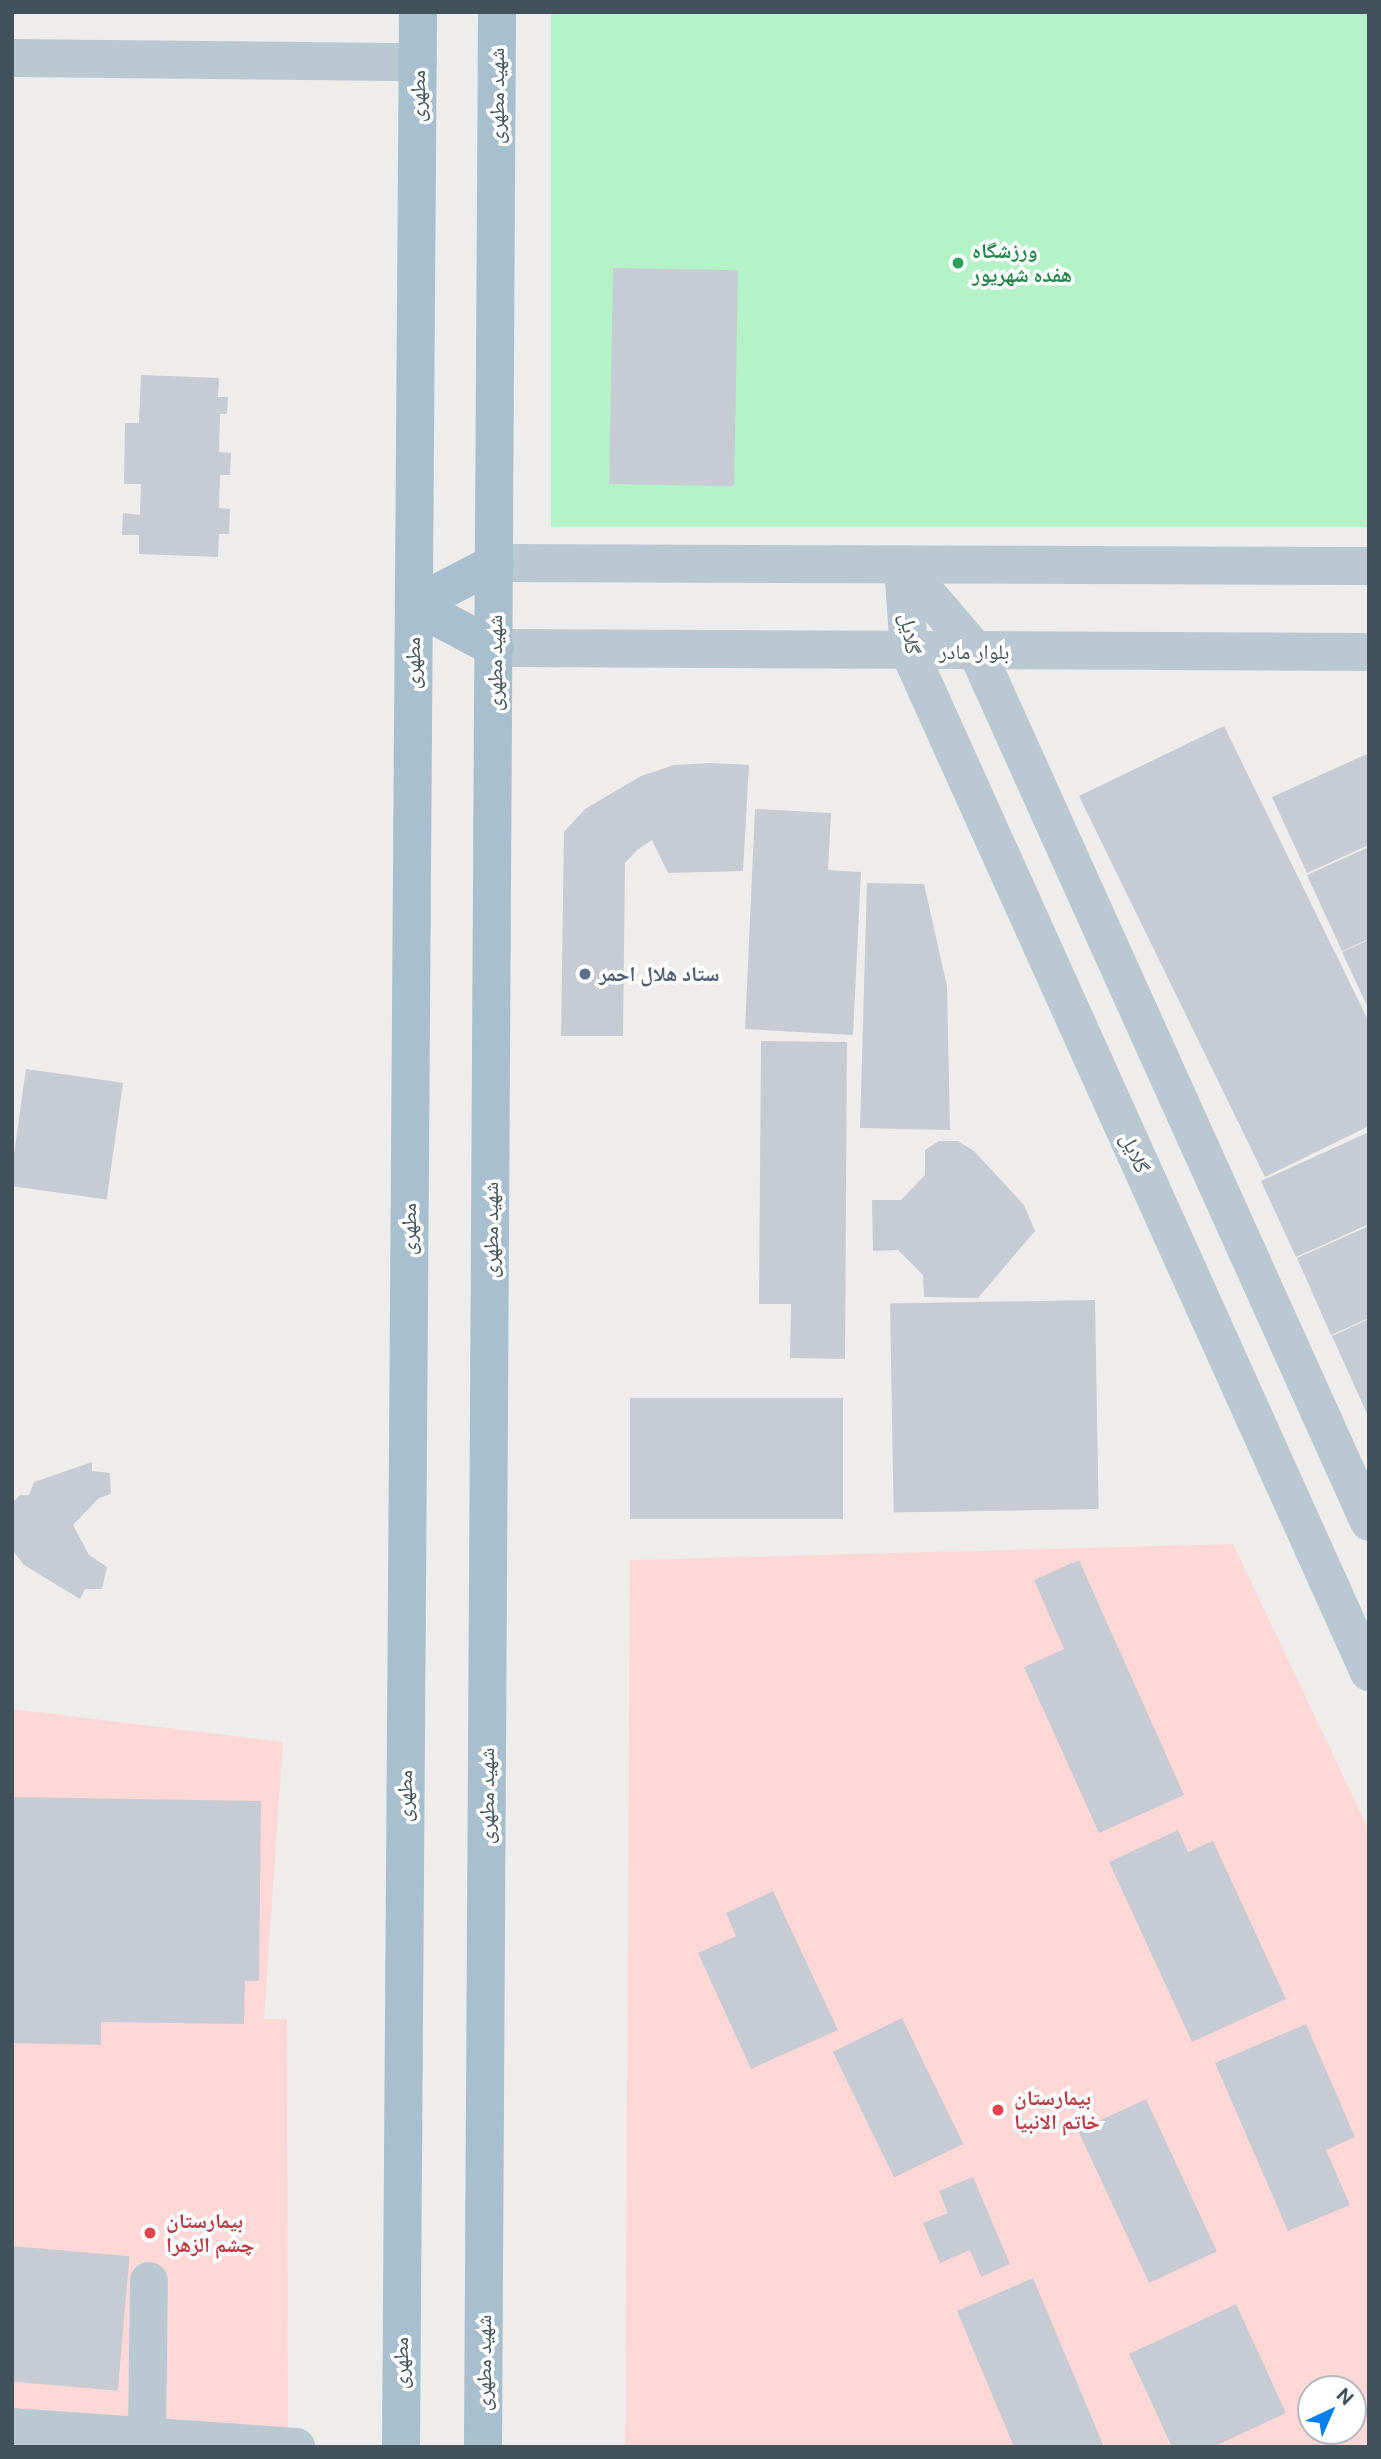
<!DOCTYPE html>
<html>
<head>
<meta charset="utf-8">
<style>
  body { margin:0 }
  #map { position:relative; width:1381px; height:2459px; overflow:hidden; background:#efecec; font-family:"Public Sans","Noto Naskh Arabic",sans-serif }
  div>[style] { position:absolute }
  [style*='--x'] { left:calc(var(--x)*1px); top:calc(var(--y)*1px); width:calc(var(--w)*1px); rotate:calc(var(--a)*1deg) }
  .medical>* { inset:0; background:#fdd8d7 }
  .green>* { inset:0; background:#b4f3c7; transform-origin:0 0 }
  .building>* { inset:0; background:#c7cbd3; transform-origin:0 0 }
  .minor>* { height:38px; margin:-19px; padding:0 19px; transform-origin:19px; border-radius:19px; background:#bac8d1 }
  .major>* { height:38px; margin:-19px; padding:0 19px; transform-origin:19px; border-radius:19px; background:#a8bfcf }
  .dots>* { width:19px; height:19px; translate:-50% -50%; box-sizing:border-box; border:4px solid #fff; border-radius:50% }
  span { translate:-50% -50%; white-space:nowrap; text-align:center; line-height:1.15; -webkit-text-stroke:7px #fff; paint-order:stroke }
  .street-label { font-size:21px; color:#42525b }
  .leisure-label { font-size:21px; color:#27864d; font-weight:700 }
  .left { translate:0 -50%; text-align:left }
  .service-label { font-size:21px; color:#4e5e75; font-weight:700 }
  .health-label { font-size:21px; color:#be3a42; font-weight:700 }
  .frame { position:absolute; inset:0; border:14px solid #42525b; pointer-events:none }
  .north { position:absolute; left:1297px; top:2375px; width:70px; height:70px; box-sizing:border-box; background:#fff; border:2px solid #b3babd; border-radius:50%; rotate:44deg; font-size:19px; font-weight:700; line-height:28px; text-align:center; color:#42525b }
  .north::after { content:''; display:block; margin:auto; width:24px; height:32px; background:#057ef0; clip-path:polygon(50% 0,100% 100%,50% 72%,0 100%) }
</style>
</head>
<body>
<div id="map">
  <div class="medical">
    <i style="clip-path:polygon(evenodd,1233px 1544px,1369px 1830px,1369px 2447px,625px 2447px,630px 1560px,1233px 1544px,1311px 2389px,1353px 2389px,1353px 2431px,1311px 2431px,1311px 2389px)"></i>
    <i style="clip-path:polygon(12px 1709px,283px 1742px,264px 2019px,287px 2019px,288px 2447px,12px 2447px)"></i>
  </div>
  <div class="green">
    <i style="left:551px;top:12px;width:818px;height:515px"></i>
  </div>
  <div class="building">
    <i style="left:613px;top:268px;width:125px;height:216px;rotate:1deg"></i>
    <i style="clip-path:polygon(141px 375px,219px 378px,218px 397px,228px 397px,227px 414px,220px 414px,219px 452px,231px 453px,230px 475px,220px 475px,219px 508px,230px 509px,229px 534px,219px 534px,218px 557px,139px 554px,139px 535px,122px 535px,123px 513px,140px 515px,141px 484px,124px 484px,125px 423px,139px 423px)"></i>
    <i style="clip-path:polygon(1224px 726px,1369px 1022px,1369px 1126px,1265px 1177px,1079px 796px)"></i>
    <i style="clip-path:polygon(1369px 753px,1369px 845px,1307px 873px,1272px 797px)"></i>
    <i style="clip-path:polygon(710px 763px,749px 765px,743px 871px,668px 873px,652px 840px,637px 850px,625px 863px,623px 1036px,561px 1036px,564px 832px,585px 809px,641px 776px,674px 765px)"></i>
    <i style="clip-path:polygon(755px 809px,831px 813px,828px 870px,861px 872px,853px 1035px,745px 1029px)"></i>
    <i style="clip-path:polygon(1369px 847px,1369px 939px,1342px 951px,1307px 875px)"></i>
    <i style="clip-path:polygon(867px 883px,924px 884px,947px 986px,950px 1130px,860px 1128px)"></i>
    <i style="clip-path:polygon(1369px 940px,1369px 1010px,1342px 952px)"></i>
    <i style="clip-path:polygon(761px 1041px,847px 1042px,845px 1359px,790px 1358px,791px 1304px,759px 1304px)"></i>
    <i style="left:26px;top:1069px;width:98px;height:118px;rotate:8deg"></i>
    <i style="clip-path:polygon(1369px 1132px,1369px 1224px,1296px 1257px,1261px 1181px)"></i>
    <i style="clip-path:polygon(939px 1141px,958px 1141px,974px 1151px,1024px 1205px,1035px 1231px,978px 1298px,924px 1297px,923px 1275px,898px 1250px,873px 1251px,872px 1200px,901px 1200px,925px 1175px,925px 1150px)"></i>
    <i style="clip-path:polygon(1369px 1226px,1369px 1318px,1331px 1335px,1297px 1258px)"></i>
    <i style="left:1095px;top:1300px;width:209px;height:205px;rotate:89deg"></i>
    <i style="clip-path:polygon(1369px 1319px,1369px 1418px,1332px 1336px)"></i>
    <i style="left:630px;top:1398px;width:213px;height:121px"></i>
    <i style="clip-path:polygon(92px 1462px,92px 1471px,110px 1473px,111px 1494px,99px 1498px,73px 1525px,89px 1555px,107px 1567px,102px 1589px,85px 1589px,80px 1599px,24px 1565px,12px 1550px,12px 1503px,20px 1495px,29px 1495px,34px 1482px)"></i>
    <i style="clip-path:polygon(1079px 1560px,1184px 1795px,1099px 1833px,1024px 1667px,1064px 1649px,1034px 1580px)"></i>
    <i style="clip-path:polygon(12px 1797px,261px 1801px,259px 1981px,245px 1981px,244px 2024px,101px 2022px,101px 2045px,12px 2043px)"></i>
    <i style="clip-path:polygon(1178px 1830px,1188px 1852px,1213px 1841px,1286px 1999px,1192px 2042px,1109px 1862px)"></i>
    <i style="clip-path:polygon(773px 1891px,838px 2030px,751px 2069px,698px 1953px,736px 1936px,726px 1913px)"></i>
    <i style="left:902px;top:2018px;width:140px;height:77px;rotate:64deg"></i>
    <i style="clip-path:polygon(1306px 2024px,1355px 2137px,1326px 2150px,1350px 2205px,1288px 2231px,1215px 2063px)"></i>
    <i style="left:1146px;top:2099px;width:168px;height:75px;rotate:65deg"></i>
    <i style="clip-path:polygon(973px 2177px,1010px 2264px,981px 2277px,970px 2250px,940px 2263px,923px 2223px,948px 2213px,939px 2191px)"></i>
    <i style="left:12px;top:2246px;width:118px;height:135px;rotate:5deg"></i>
    <i style="clip-path:polygon(1033px 2278px,1104px 2447px,1014px 2447px,957px 2311px)"></i>
    <i style="clip-path:polygon(1236px 2304px,1286px 2413px,1213px 2447px,1172px 2447px,1129px 2354px)"></i>
  </div>
  <div class="minor">
    <i style="--x:12;--y:58;--w:406;--a:0.6"></i>
    <i style="--x:495;--y:563;--w:874;--a:0.2"></i>
    <i style="--x:903;--y:566;--w:85;--a:86"></i>
    <i style="--x:909;--y:651;--w:1120;--a:65.75"></i>
    <i style="--x:903;--y:566;--w:113;--a:49.3"></i>
    <i style="--x:977;--y:652;--w:954;--a:65.74"></i>
    <i style="--x:495;--y:648;--w:874;--a:0.26"></i>
    <i style="--x:12;--y:2427;--w:285;--a:4"></i>
    <i style="--x:147;--y:2437;--w:156;--a:-89.3"></i>
  </div>
  <div class="major">
    <i style="--x:495;--y:648;--w:92;--a:-152"></i>
    <i style="--x:414;--y:605;--w:91;--a:-27.4"></i>
    <i style="--x:401;--y:2447;--w:2435;--a:-89.6"></i>
    <i style="--x:483;--y:2447;--w:2435;--a:-89.67"></i>
  </div>
  <div class="dots">
    <i style="left:958px;top:263px;background:#2e9e5b"></i>
    <i style="left:585px;top:974px;background:#5c6f8a"></i>
    <i style="left:998px;top:2110px;background:#e0444e"></i>
    <i style="left:150px;top:2233px;background:#e0444e"></i>
  </div>
  <div class="street-label">
    <span style="left:418px;top:96px;rotate:-90deg">مطهری</span>
    <span style="left:497px;top:96px;rotate:-90deg">شهید مطهری</span>
    <span style="left:910px;top:634px;rotate:81deg">گلایل</span>
    <span style="left:974px;top:652px">بلوار مادر</span>
    <span style="left:413px;top:663px;rotate:-90deg">مطهری</span>
    <span style="left:495px;top:663px;rotate:-90deg">شهید مطهری</span>
    <span style="left:1135px;top:1153px;rotate:66deg">گلایل</span>
    <span style="left:409px;top:1229px;rotate:-90deg">مطهری</span>
    <span style="left:491px;top:1230px;rotate:-90deg">شهید مطهری</span>
    <span style="left:405px;top:1796px;rotate:-90deg">مطهری</span>
    <span style="left:487px;top:1796px;rotate:-90deg">شهید مطهری</span>
    <span style="left:401px;top:2363px;rotate:-90deg">مطهری</span>
    <span style="left:484px;top:2363px;rotate:-90deg">شهید مطهری</span>
  </div>
  <div class="leisure-label">
    <span class="left" style="left:972px;top:263px">ورزشگاه<br>هفده شهریور</span>
  </div>
  <div class="service-label">
    <span class="left" style="left:599px;top:974px">ستاد هلال احمر</span>
  </div>
  <div class="health-label">
    <span class="left" style="left:1014px;top:2110px">بیمارستان<br>خاتم الانبیا</span>
    <span class="left" style="left:166px;top:2233px">بیمارستان<br>چشم الزهرا</span>
  </div>
  <div class="frame"></div>
  <div class="north">N</div>
</div>
</body>
</html>
